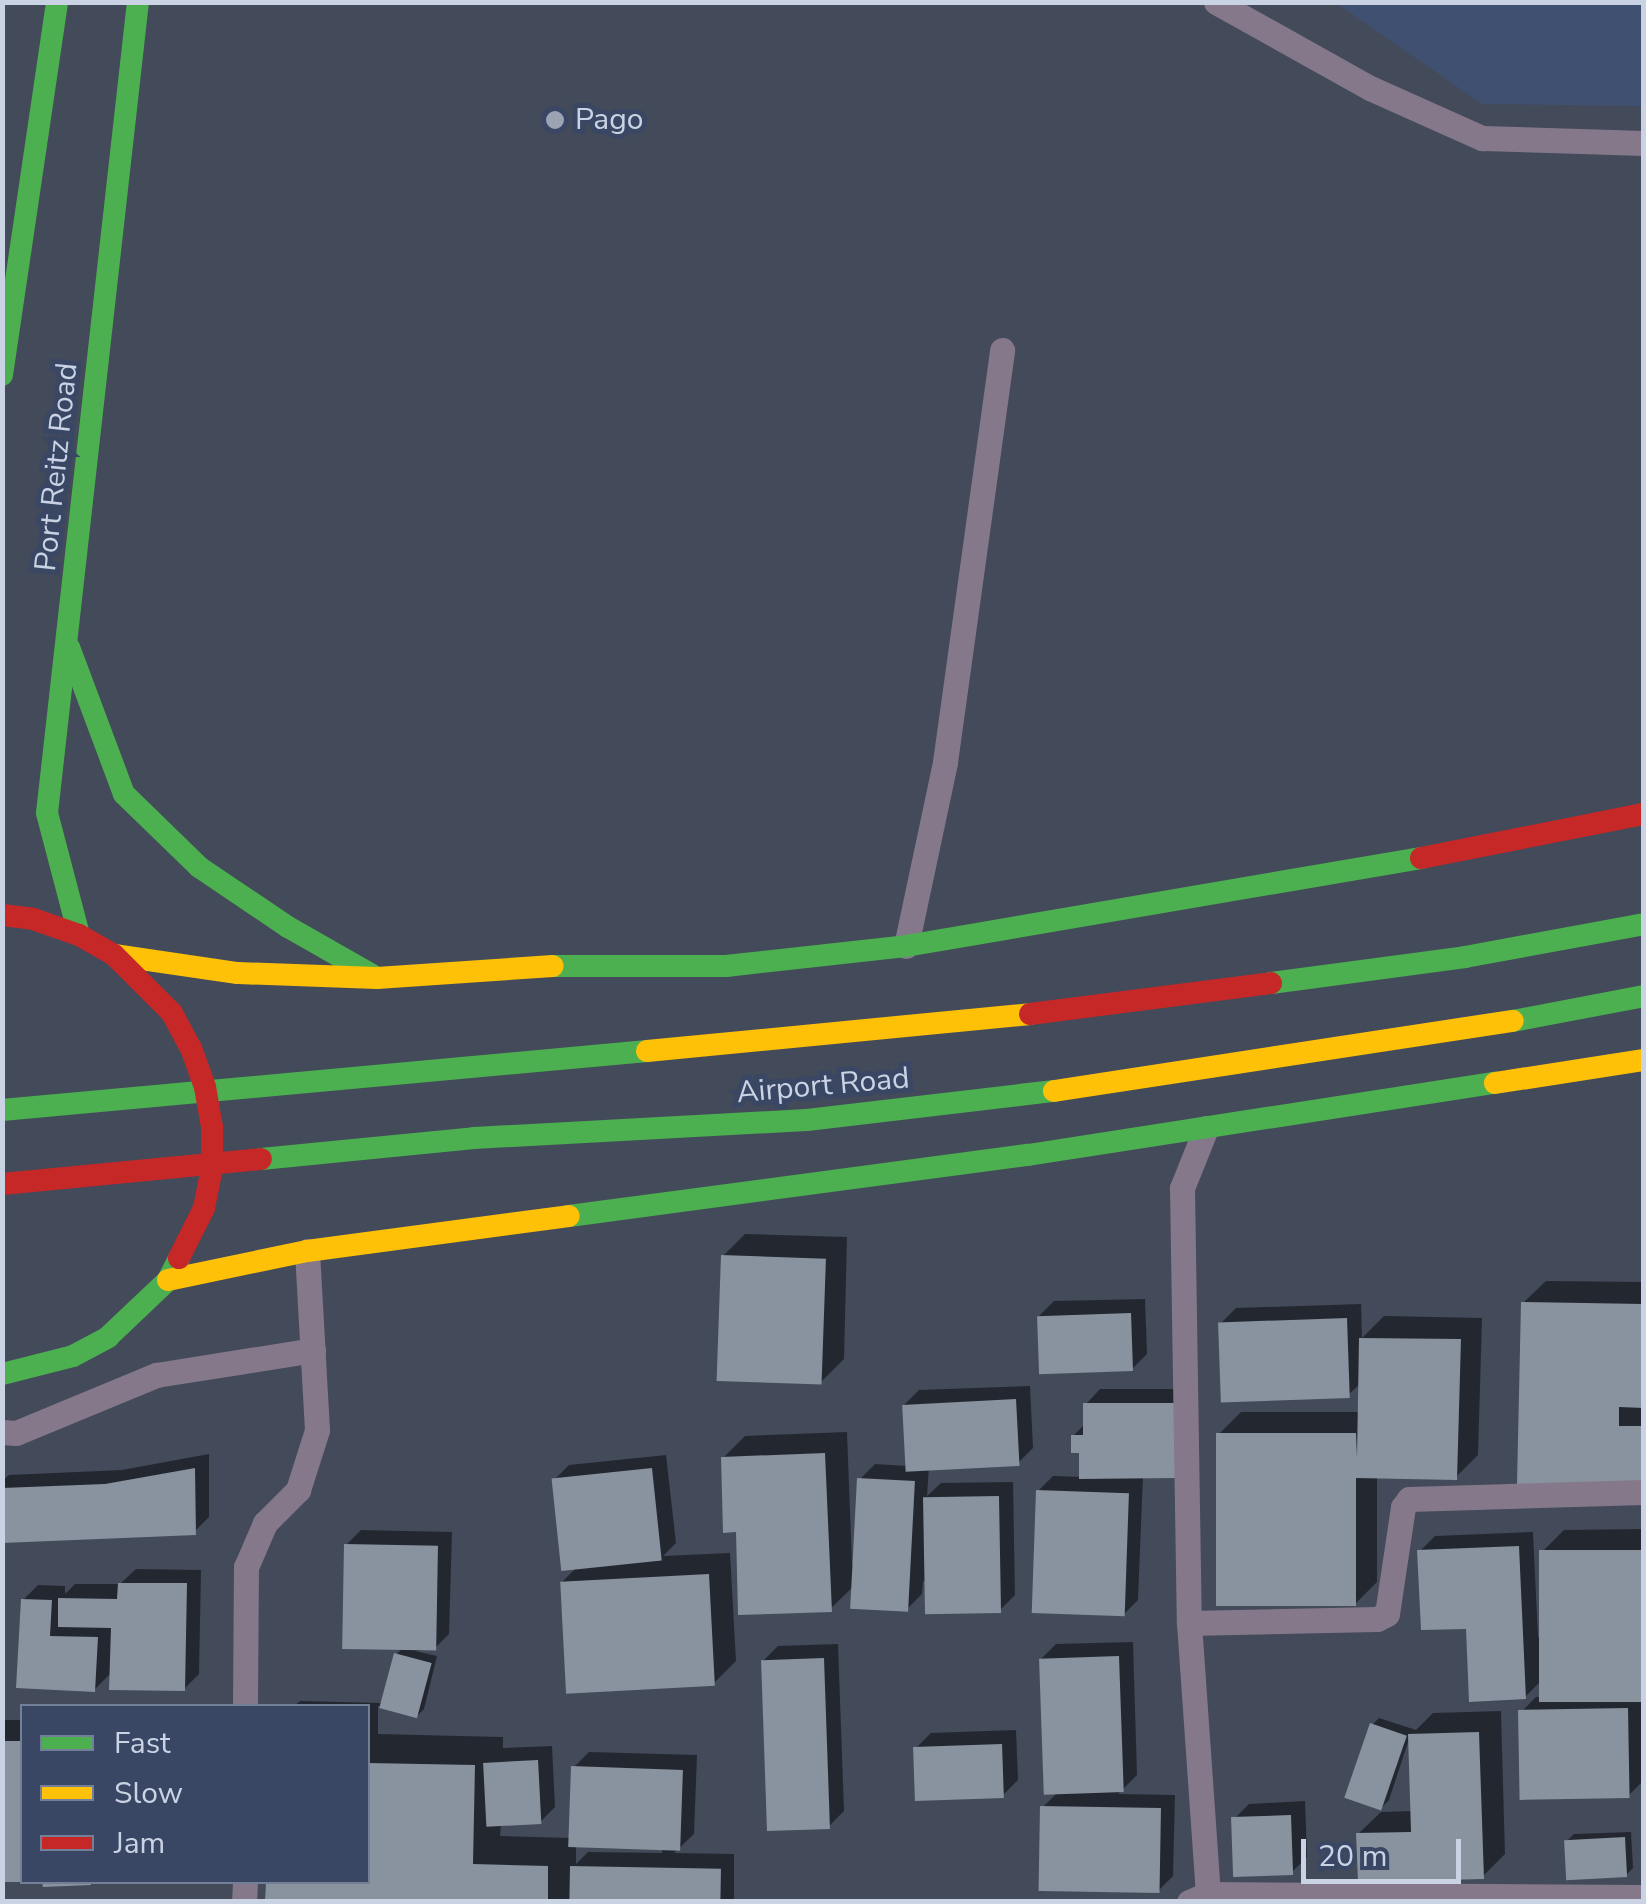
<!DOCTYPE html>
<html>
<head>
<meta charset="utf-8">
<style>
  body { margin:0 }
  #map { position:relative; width:1646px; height:1904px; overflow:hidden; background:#434a5a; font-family:"Nunito Sans",sans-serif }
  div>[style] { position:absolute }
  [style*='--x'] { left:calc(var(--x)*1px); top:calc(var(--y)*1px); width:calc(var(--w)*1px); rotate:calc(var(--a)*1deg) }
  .built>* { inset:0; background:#405070 }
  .shadow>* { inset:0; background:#0007; transform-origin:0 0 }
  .building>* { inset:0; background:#89929f; transform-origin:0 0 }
  .lane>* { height:25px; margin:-12.5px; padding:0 12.5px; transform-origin:12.5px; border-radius:12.5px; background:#84788a }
  .street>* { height:25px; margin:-12.5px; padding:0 12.5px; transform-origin:12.5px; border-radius:12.5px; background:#84788a }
  .fast>* { height:22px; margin:-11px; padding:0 11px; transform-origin:11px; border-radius:11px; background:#4caf50 }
  .slow>* { height:22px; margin:-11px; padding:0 11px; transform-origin:11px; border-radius:11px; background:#ffc107 }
  .jam>* { height:22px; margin:-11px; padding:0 11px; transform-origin:11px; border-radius:11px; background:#c62828 }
  .dots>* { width:28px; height:28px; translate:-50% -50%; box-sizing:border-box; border:5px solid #394764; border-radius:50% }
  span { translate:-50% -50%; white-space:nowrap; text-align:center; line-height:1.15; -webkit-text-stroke:10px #394764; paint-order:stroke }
  .poi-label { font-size:30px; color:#cad3e4 }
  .left { translate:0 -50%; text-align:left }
  .street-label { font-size:30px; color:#cad3e4 }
  .frame { position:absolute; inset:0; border:5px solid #cad3e4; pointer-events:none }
  .legend { position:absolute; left:20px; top:1704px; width:350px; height:180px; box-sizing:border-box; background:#394764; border:2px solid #737f97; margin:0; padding:12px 18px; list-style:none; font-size:30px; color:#cad3e4 }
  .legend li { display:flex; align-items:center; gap:20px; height:50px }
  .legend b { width:50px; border:2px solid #737f97 }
  .scale { position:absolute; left:1301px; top:1839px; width:160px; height:45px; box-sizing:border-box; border:5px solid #cad3e4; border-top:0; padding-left:12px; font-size:30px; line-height:35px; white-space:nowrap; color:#cad3e4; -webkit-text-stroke:8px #394764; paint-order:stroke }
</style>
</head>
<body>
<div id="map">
  <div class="built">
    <i style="clip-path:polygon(1336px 3px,1643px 3px,1643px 106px,1482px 104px)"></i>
  </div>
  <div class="shadow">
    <i style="clip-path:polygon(745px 1234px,847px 1237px,844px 1359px,822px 1381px,723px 1256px)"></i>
    <i style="clip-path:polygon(1546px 1281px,1644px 1282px,1644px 1483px,1523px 1303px)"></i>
    <i style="clip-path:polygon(1145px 1299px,1147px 1354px,1132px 1369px,1039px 1316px,1054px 1301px)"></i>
    <i style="clip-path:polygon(1361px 1304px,1362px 1338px,1384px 1316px,1482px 1318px,1478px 1455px,1456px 1477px,1377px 1476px,1377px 1582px,1355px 1604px,1219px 1434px,1241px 1412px,1360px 1412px,1361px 1383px,1348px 1395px,1221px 1323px,1236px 1308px)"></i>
    <i style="clip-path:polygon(1030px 1386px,1033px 1448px,1018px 1463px,929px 1467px,927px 1496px,941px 1483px,1013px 1482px,1015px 1595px,1000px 1610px,923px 1581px,922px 1594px,907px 1609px,855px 1585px,830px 1609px,738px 1530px,723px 1458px,745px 1436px,847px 1432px,852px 1564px,856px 1564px,860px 1479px,875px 1464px,907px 1466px,904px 1405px,919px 1390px)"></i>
    <i style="clip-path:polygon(1100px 1389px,1191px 1389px,1143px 1476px,1138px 1600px,1123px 1615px,1038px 1491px,1053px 1476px,1081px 1477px,1081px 1450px,1073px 1436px,1086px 1423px,1086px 1404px)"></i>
    <i style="clip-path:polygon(209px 1454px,209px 1517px,194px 1532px,2px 1541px,2px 1481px,9px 1475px,122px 1470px)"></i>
    <i style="clip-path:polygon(666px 1455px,676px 1543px,663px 1556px,730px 1553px,736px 1661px,713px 1684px,562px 1582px,577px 1567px,554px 1480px,569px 1465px)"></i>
    <i style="clip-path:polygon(1644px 1529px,1643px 1781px,1628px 1796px,1521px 1712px,1536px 1697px,1544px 1697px,1543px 1679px,1525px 1697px,1468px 1626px,1420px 1551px,1435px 1536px,1533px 1532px,1538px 1637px,1543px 1636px,1541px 1553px,1564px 1530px)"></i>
    <i style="clip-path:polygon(evenodd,361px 1530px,452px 1532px,449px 1634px,434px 1649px,415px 1651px,437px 1656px,424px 1709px,417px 1716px,378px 1706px,378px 1734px,503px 1737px,503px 1748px,552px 1746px,555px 1807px,540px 1822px,501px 1824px,500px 1836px,571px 1838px,574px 1767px,589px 1752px,697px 1755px,694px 1834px,674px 1853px,734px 1854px,734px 1902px,268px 1902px,268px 1882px,368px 1882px,368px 1706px,294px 1706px,300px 1701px,383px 1703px,396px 1655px,402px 1648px,346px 1545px,361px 1530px,576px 1845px,662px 1848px,662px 1853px,588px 1852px,576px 1864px,576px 1845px)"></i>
    <i style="clip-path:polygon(136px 1569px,201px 1570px,199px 1674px,184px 1689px,112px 1672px,94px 1690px,19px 1686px,23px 1600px,38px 1585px,65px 1586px,65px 1594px,75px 1584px,120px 1584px)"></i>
    <i style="clip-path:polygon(1133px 1642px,1137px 1775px,1118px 1794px,1175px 1795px,1173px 1876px,1158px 1891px,1043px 1807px,1059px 1791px,1041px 1659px,1056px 1644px)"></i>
    <i style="clip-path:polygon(838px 1644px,844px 1811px,829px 1826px,763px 1661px,778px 1646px)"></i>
    <i style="clip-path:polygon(1501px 1711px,1505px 1854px,1483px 1876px,1358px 1834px,1381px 1812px,1413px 1811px,1410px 1736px,1389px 1800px,1382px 1807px,1372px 1725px,1379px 1718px,1416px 1730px,1433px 1713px)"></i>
    <i style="left:22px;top:1720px;width:159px;height:20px;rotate:90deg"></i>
    <i style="clip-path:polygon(1016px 1730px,1018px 1780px,1003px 1795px,916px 1748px,931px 1733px)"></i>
    <i style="clip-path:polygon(1305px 1801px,1307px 1857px,1292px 1872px,1234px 1819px,1249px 1804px)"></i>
    <i style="clip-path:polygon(1631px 1832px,1633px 1868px,1626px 1875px,1567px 1841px,1574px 1834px)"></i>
  </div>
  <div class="building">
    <i style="left:721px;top:1255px;width:105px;height:126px;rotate:2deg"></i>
    <i style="clip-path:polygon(1521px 1302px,1644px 1304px,1644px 1408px,1619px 1407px,1619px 1426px,1644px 1426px,1644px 1486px,1517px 1484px)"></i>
    <i style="left:1131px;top:1313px;width:58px;height:94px;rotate:88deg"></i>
    <i style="left:1347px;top:1318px;width:80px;height:129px;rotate:88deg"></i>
    <i style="clip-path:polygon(1359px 1338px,1461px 1339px,1457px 1480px,1356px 1478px,1356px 1606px,1216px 1606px,1216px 1433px,1356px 1433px,1357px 1457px)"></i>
    <i style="left:1016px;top:1399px;width:67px;height:114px;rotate:87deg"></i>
    <i style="clip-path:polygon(1083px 1403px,1177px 1403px,1177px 1478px,1079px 1479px,1079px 1453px,1071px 1453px,1071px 1435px,1083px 1435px)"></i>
    <i style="clip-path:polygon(825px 1453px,832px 1612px,738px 1615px,736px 1532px,723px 1533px,721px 1457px)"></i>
    <i style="clip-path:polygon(195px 1468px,196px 1535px,2px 1543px,2px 1488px,105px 1484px)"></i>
    <i style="left:652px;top:1468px;width:93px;height:101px;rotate:84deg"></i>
    <i style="left:857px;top:1478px;width:58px;height:131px;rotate:3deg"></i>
    <i style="left:1036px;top:1490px;width:93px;height:123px;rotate:2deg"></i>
    <i style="left:999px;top:1496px;width:117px;height:76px;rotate:89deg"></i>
    <i style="left:344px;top:1544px;width:94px;height:105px;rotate:1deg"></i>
    <i style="clip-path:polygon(1519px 1546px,1526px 1699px,1469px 1702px,1466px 1629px,1421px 1630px,1417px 1550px)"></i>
    <i style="left:1644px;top:1550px;width:152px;height:105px;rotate:90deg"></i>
    <i style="left:709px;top:1574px;width:112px;height:149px;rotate:87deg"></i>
    <i style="clip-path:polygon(118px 1583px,187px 1583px,185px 1691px,109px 1690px,111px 1628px,58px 1627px,58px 1598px,117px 1599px)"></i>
    <i style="clip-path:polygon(21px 1599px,52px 1600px,50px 1636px,98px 1637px,95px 1692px,16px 1688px)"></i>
    <i style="left:394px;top:1653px;width:39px;height:57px;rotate:15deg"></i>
    <i style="left:1119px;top:1656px;width:136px;height:80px;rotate:88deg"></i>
    <i style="left:824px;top:1658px;width:171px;height:63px;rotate:88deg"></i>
    <i style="left:1628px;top:1708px;width:90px;height:110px;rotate:89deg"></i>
    <i style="left:1370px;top:1723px;width:39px;height:79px;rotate:19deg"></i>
    <i style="clip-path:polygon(1479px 1732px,1484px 1879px,1358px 1882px,1356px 1833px,1411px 1832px,1408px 1734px)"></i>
    <i style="left:2px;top:1741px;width:20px;height:141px"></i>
    <i style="left:1002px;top:1744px;width:54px;height:89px;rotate:88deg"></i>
    <i style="left:538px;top:1760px;width:64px;height:55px;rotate:87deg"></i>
    <i style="clip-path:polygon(368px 1763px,475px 1765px,473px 1864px,548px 1866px,548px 1902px,265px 1902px,266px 1882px,368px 1882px)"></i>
    <i style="left:571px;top:1766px;width:112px;height:81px;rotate:2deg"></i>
    <i style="left:1040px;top:1806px;width:121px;height:85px;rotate:1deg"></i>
    <i style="left:1291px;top:1815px;width:60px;height:60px;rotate:88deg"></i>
    <i style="left:1625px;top:1837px;width:40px;height:61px;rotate:87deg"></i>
    <i style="left:570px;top:1866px;width:151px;height:36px;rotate:1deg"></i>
    <i style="clip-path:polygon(42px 1882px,91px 1882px,91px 1885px,43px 1887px)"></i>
  </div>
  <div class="lane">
    <i style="--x:906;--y:946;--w:188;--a:-78"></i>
    <i style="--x:945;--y:762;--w:416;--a:-82.1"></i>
  </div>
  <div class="street">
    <i style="--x:1216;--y:2;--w:176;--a:29.2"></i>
    <i style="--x:1370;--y:88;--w:123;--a:24.1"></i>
    <i style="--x:1482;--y:138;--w:162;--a:1.8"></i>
    <i style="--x:1206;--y:1128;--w:65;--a:111.8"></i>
    <i style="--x:1182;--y:1188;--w:435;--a:89.1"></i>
    <i style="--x:1189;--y:1623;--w:272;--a:86"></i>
    <i style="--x:2;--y:1432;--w:14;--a:4"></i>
    <i style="--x:16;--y:1433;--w:152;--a:-22.5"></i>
    <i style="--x:156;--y:1375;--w:159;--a:-9"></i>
    <i style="--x:1189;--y:1623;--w:188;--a:-1.2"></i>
    <i style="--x:1377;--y:1619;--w:11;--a:-27"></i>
    <i style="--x:1387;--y:1614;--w:108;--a:-81.5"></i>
    <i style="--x:1403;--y:1507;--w:10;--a:-53"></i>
    <i style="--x:1409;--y:1499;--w:235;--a:-1.7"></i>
    <i style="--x:245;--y:1706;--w:139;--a:-89.6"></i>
    <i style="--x:246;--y:1567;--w:48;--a:-66.6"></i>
    <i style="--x:265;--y:1523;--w:47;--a:-45"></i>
    <i style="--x:298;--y:1490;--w:63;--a:-72.4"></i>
    <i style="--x:317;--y:1430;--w:179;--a:-93.2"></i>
    <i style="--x:244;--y:1902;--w:20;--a:-87"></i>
    <i style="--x:1189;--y:1902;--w:21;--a:-23"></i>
    <i style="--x:1208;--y:1894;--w:436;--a:0.4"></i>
  </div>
  <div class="fast">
    <i style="--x:2;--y:375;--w:377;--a:-81.6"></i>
    <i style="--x:69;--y:647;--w:157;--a:69.5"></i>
    <i style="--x:124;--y:794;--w:105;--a:44.2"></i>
    <i style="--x:199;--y:867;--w:107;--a:34"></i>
    <i style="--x:288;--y:927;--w:97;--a:29.7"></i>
    <i style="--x:79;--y:935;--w:126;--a:-104.7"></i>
    <i style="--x:47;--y:813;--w:816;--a:-83.6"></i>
    <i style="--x:553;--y:966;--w:173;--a:0"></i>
    <i style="--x:726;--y:966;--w:181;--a:-6.3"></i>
    <i style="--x:906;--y:946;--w:522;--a:-9.7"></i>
    <i style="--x:1271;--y:983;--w:196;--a:-7.6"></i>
    <i style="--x:1465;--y:957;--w:182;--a:-10.4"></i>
    <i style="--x:1513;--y:1021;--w:133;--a:-10.8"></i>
    <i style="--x:2;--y:1110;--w:648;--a:-5.23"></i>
    <i style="--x:261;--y:1159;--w:214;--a:-5.6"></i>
    <i style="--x:474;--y:1138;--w:333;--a:-3.1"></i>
    <i style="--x:807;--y:1120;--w:249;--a:-6.7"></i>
    <i style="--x:569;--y:1216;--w:463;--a:-7.6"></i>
    <i style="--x:1028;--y:1155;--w:473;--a:-8.8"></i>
    <i style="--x:2;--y:1374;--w:73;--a:-14.2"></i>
    <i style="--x:73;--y:1356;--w:40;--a:-28"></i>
    <i style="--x:108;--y:1337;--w:83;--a:-43.5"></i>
    <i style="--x:168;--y:1280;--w:25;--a:-63"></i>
  </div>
  <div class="slow">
    <i style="--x:114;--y:955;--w:125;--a:8.3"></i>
    <i style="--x:238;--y:973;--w:139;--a:2.1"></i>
    <i style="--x:377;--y:978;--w:176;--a:-3.9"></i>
    <i style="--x:647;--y:1051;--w:385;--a:-5.5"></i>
    <i style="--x:1495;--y:1083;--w:151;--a:-8.8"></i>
    <i style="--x:1054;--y:1091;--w:464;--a:-8.7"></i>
    <i style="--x:168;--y:1280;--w:142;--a:-11.8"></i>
    <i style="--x:307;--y:1251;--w:264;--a:-7.6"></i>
  </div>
  <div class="jam">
    <i style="--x:1421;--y:858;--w:227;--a:-11.2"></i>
    <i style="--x:2;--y:915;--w:31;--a:7"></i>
    <i style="--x:33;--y:919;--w:49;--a:19.2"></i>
    <i style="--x:79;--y:935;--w:40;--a:29.7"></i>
    <i style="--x:114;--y:955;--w:82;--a:45"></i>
    <i style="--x:172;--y:1013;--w:40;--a:62"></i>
    <i style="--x:191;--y:1048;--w:41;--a:70.3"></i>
    <i style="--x:205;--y:1087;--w:41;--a:80.1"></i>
    <i style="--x:212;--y:1127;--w:41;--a:90"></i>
    <i style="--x:212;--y:1168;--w:41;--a:101.3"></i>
    <i style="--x:204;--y:1208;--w:56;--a:116.6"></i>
    <i style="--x:1030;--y:1014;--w:243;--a:-7.3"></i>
    <i style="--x:2;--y:1184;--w:260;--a:-5.5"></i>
  </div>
  <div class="dots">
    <i style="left:555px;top:120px;background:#9ba3b4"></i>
  </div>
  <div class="poi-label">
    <span class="left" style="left:575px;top:120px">Pago</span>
  </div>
  <div class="street-label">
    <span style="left:57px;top:467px;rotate:-84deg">Port Reitz Road</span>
    <span style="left:823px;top:1086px;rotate:-5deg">Airport Road</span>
  </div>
  <div class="frame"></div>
  <ul class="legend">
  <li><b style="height:12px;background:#4caf50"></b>Fast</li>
  <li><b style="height:12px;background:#ffc107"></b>Slow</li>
  <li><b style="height:12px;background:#c62828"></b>Jam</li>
  </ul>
  <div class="scale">20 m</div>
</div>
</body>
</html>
